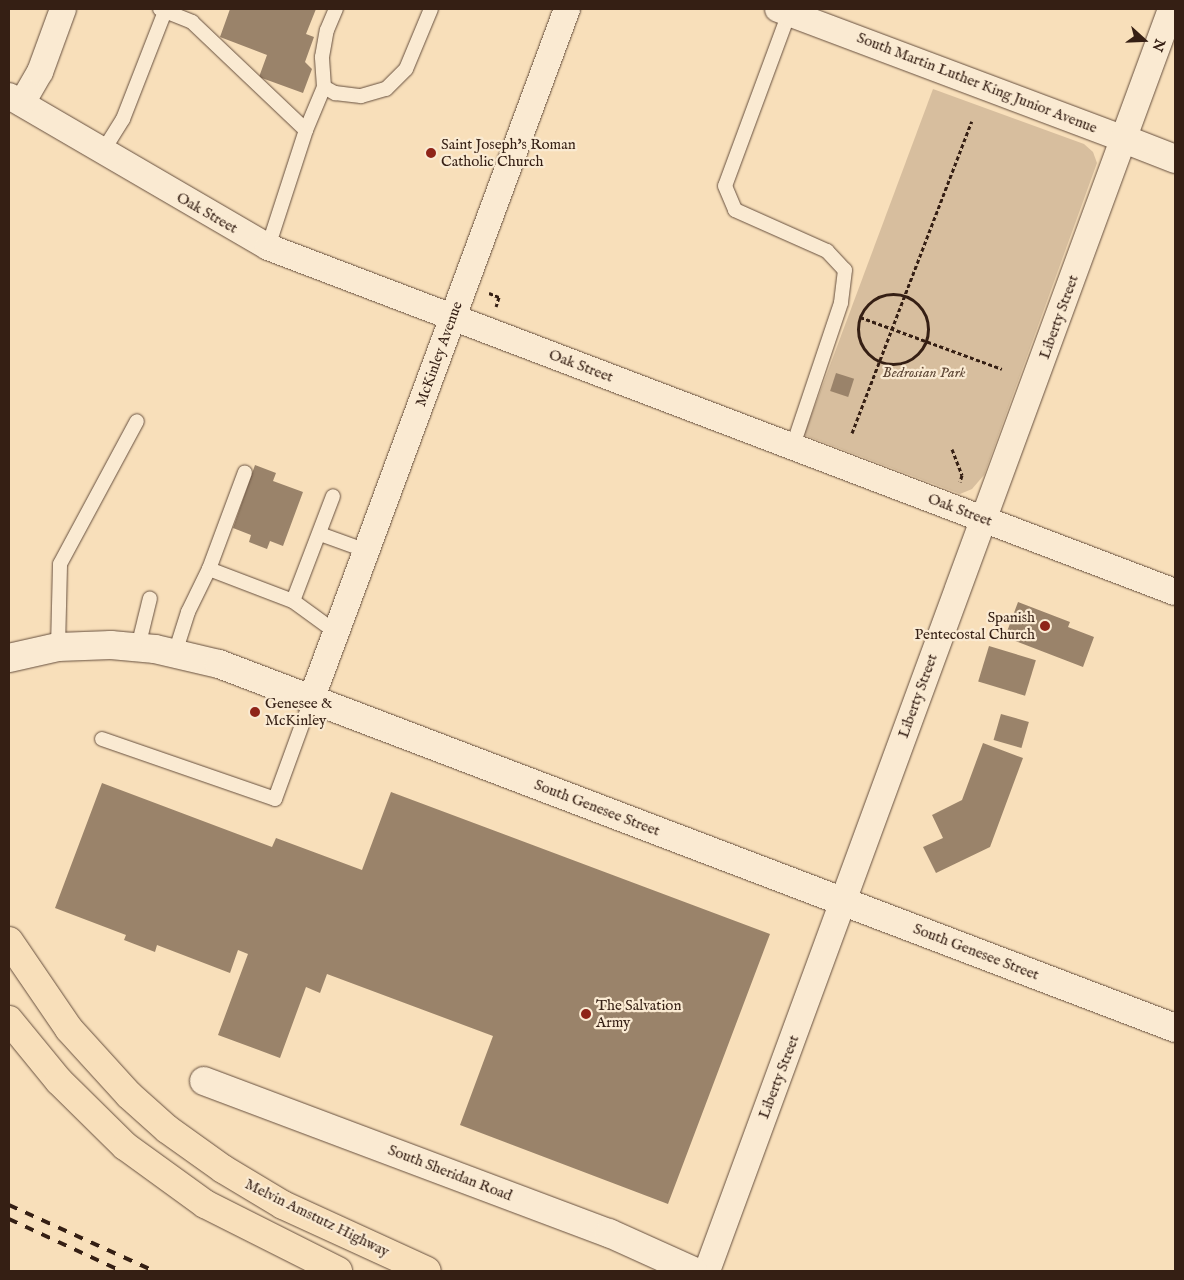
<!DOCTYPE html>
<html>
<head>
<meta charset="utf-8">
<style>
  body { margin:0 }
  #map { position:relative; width:1184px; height:1280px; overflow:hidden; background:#f8dfba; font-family:"IM FELL English",serif }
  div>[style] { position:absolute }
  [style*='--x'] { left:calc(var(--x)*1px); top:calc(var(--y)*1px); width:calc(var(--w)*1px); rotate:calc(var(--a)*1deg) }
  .green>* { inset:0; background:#d7be9e }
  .building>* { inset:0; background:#9a836a; transform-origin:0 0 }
  .path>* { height:3px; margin-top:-1.5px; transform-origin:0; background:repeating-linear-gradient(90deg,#351f14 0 4px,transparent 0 6.5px) }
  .path>.ring { margin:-1.5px; padding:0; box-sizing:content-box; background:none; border:3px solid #351f14; border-radius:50% }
  .roads { filter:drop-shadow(0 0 1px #664f3e) drop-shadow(0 0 1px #664f3e) }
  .service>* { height:14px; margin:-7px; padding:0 7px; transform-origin:7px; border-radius:7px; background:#faead2 }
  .minor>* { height:26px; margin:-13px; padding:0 13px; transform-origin:13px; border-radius:13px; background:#faead2 }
  .tertiary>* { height:28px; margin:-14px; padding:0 14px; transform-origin:14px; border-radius:14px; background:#faead2 }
  .secondary>* { height:28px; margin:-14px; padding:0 14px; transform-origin:14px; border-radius:14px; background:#faead2 }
  .trunk>* { height:28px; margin:-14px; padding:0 14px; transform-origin:14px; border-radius:14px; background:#f8dfba }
  .rail>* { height:4px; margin-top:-2px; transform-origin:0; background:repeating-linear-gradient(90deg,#351f14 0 9px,transparent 0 18px) }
  .dots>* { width:14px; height:14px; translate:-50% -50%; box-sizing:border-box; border:2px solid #faead2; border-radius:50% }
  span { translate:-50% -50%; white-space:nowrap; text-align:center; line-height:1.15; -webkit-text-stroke:4.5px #faead2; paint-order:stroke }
  .street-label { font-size:15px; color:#351f14 }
  .poi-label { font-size:15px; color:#351f14 }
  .left { translate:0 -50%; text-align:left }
  .right { translate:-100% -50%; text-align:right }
  .park-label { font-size:15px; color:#5e4736; font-style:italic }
  .frame { position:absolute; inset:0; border:10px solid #351f14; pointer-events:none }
  .north { position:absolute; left:1119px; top:15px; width:50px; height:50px; -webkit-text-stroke:4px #faead2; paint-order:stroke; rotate:110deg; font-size:14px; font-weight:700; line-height:20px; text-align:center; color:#351f14 }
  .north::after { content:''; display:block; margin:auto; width:18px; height:22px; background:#351f14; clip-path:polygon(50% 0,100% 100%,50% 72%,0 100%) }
</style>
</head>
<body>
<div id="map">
  <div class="green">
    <i style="clip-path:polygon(933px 89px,1084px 144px,1093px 152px,1097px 163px,984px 475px,972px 489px,960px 494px,804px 435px)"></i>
  </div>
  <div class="building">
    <i style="clip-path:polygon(230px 9px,316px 9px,306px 34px,314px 37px,305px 62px,312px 69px,303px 93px,259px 77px,267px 55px,220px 37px)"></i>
    <i style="left:836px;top:373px;width:19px;height:19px;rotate:18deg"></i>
    <i style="clip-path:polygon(255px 465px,276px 473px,273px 481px,303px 492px,283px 546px,270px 541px,267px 549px,249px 542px,251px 535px,233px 528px)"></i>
    <i style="clip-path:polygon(1018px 602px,1070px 622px,1068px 627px,1094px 637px,1083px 667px,1005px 637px)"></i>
    <i style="left:989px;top:646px;width:49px;height:37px;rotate:17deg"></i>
    <i style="left:1001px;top:714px;width:29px;height:27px;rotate:16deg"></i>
    <i style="clip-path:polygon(983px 743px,1023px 758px,990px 847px,936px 873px,923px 847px,943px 838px,932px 815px,962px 800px)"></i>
    <i style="clip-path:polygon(102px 783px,272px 847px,276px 838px,362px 870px,391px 792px,770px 934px,668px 1204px,460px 1125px,493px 1036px,327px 974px,320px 993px,306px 987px,280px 1058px,218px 1035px,248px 954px,238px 950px,230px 973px,157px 945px,155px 952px,124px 940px,126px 935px,55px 908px)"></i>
  </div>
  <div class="path">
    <i style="--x:489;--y:293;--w:11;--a:22"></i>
    <i style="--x:499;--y:297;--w:10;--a:107"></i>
    <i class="ring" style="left:858px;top:294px;width:67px;height:67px"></i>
    <i style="--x:860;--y:317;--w:151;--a:20.1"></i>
    <i style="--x:852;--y:433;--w:334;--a:-69"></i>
    <i style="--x:952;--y:449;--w:28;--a:69"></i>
    <i style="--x:962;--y:475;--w:7;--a:106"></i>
  </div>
  <div class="roads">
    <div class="service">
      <i style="--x:160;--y:9;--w:35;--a:22"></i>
      <i style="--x:192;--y:22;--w:157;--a:43.5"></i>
      <i style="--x:789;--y:13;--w:184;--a:110.3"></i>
      <i style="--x:725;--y:186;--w:26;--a:67"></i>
      <i style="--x:735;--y:210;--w:101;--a:24"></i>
      <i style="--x:827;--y:251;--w:26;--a:47"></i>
      <i style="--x:845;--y:270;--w:33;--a:97"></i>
      <i style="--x:841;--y:303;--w:151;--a:108.6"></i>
      <i style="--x:324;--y:87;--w:13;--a:29"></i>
      <i style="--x:335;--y:93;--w:26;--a:7"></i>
      <i style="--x:361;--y:96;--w:26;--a:-16"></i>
      <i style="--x:386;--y:89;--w:28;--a:-45"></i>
      <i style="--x:406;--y:69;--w:65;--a:-67.4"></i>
      <i style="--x:103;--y:151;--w:38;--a:-58"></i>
      <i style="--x:123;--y:119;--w:116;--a:-68.7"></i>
      <i style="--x:268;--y:247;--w:123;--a:-72"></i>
      <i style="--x:306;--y:130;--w:47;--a:-67.3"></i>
      <i style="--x:324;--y:87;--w:30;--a:-94"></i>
      <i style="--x:322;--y:57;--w:27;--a:-80"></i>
      <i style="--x:327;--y:30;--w:23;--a:-67"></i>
      <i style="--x:320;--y:534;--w:50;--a:19.9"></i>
      <i style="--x:209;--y:569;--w:90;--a:20.9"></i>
      <i style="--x:293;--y:601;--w:112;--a:-69.1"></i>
      <i style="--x:293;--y:601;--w:54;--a:36"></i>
      <i style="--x:58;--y:647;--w:83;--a:-88.6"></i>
      <i style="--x:60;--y:564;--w:162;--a:-61.7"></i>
      <i style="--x:138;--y:647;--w:50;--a:-76.2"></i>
      <i style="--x:175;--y:653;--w:43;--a:-72.4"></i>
      <i style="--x:188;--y:612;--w:48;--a:-64"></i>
      <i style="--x:209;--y:569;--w:103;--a:-69.6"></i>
      <i style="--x:102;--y:739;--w:183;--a:19.1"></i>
      <i style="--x:275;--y:799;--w:105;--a:-70"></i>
    </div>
    <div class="minor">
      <i style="--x:778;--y:9;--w:370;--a:20.6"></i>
      <i style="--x:9;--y:96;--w:300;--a:30.2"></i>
      <i style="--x:268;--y:247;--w:970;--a:20.83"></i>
      <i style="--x:22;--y:103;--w:36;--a:-60"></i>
      <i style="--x:40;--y:72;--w:67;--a:-69.9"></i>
      <i style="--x:311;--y:700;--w:737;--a:-69.67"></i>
      <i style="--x:707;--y:1271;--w:1345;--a:-69.81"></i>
    </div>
    <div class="tertiary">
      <i style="--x:1124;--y:139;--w:55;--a:21.4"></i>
      <i style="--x:204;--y:1081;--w:433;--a:20.6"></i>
      <i style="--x:609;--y:1233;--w:92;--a:24.3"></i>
    </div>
    <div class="secondary">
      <i style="--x:9;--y:658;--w:50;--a:-12.7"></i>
      <i style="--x:58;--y:647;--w:53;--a:-2.2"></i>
      <i style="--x:111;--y:645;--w:44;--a:5.2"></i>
      <i style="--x:155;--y:649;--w:66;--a:13.2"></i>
      <i style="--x:219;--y:664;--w:1023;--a:20.84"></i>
    </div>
    <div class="trunk">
      <i style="--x:9;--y:941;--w:107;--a:55.7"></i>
      <i style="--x:69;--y:1029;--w:89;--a:47.7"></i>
      <i style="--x:129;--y:1095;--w:51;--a:41.8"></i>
      <i style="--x:167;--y:1129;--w:69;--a:35.5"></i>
      <i style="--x:223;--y:1169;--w:70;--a:31"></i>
      <i style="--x:283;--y:1205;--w:158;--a:24.6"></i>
      <i style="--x:9;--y:1020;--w:79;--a:50.7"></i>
      <i style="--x:59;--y:1081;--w:93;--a:44.6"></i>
      <i style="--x:125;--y:1146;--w:99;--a:35.9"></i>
      <i style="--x:205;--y:1204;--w:149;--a:26.7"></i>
    </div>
  </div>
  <div class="rail">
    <i style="--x:9;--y:1205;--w:159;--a:24.5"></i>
    <i style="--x:9;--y:1219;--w:123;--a:24.9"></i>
  </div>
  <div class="dots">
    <i style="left:431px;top:153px;background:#8f2418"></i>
    <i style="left:1045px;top:626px;background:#8f2418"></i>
    <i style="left:255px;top:712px;background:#8f2418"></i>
    <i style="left:586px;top:1014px;background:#8f2418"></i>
  </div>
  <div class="street-label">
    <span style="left:977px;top:83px;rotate:21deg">South Martin Luther King Junior Avenue</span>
    <span style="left:207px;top:213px;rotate:30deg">Oak Street</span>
    <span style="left:1059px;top:317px;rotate:-70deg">Liberty Street</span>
    <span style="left:439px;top:354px;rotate:-70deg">McKinley Avenue</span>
    <span style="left:581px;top:366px;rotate:21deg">Oak Street</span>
    <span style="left:960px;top:510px;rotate:21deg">Oak Street</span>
    <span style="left:918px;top:696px;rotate:-70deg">Liberty Street</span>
    <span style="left:597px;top:808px;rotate:21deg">South Genesee Street</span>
    <span style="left:976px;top:952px;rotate:21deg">South Genesee Street</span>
    <span style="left:779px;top:1077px;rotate:-69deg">Liberty Street</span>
    <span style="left:450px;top:1173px;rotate:21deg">South Sheridan Road</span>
    <span style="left:317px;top:1218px;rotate:26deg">Melvin Amstutz Highway</span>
  </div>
  <div class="poi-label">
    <span class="left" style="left:441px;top:153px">Saint Joseph's Roman<br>Catholic Church</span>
    <span class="right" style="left:1035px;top:626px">Spanish<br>Pentecostal Church</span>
    <span class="left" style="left:265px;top:712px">Genesee &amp;<br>McKinley</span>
    <span class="left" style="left:596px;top:1014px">The Salvation<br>Army</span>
  </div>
  <div class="park-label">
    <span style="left:924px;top:373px">Bedrosian Park</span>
  </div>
  <div class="frame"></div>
  <div class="north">N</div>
</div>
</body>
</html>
